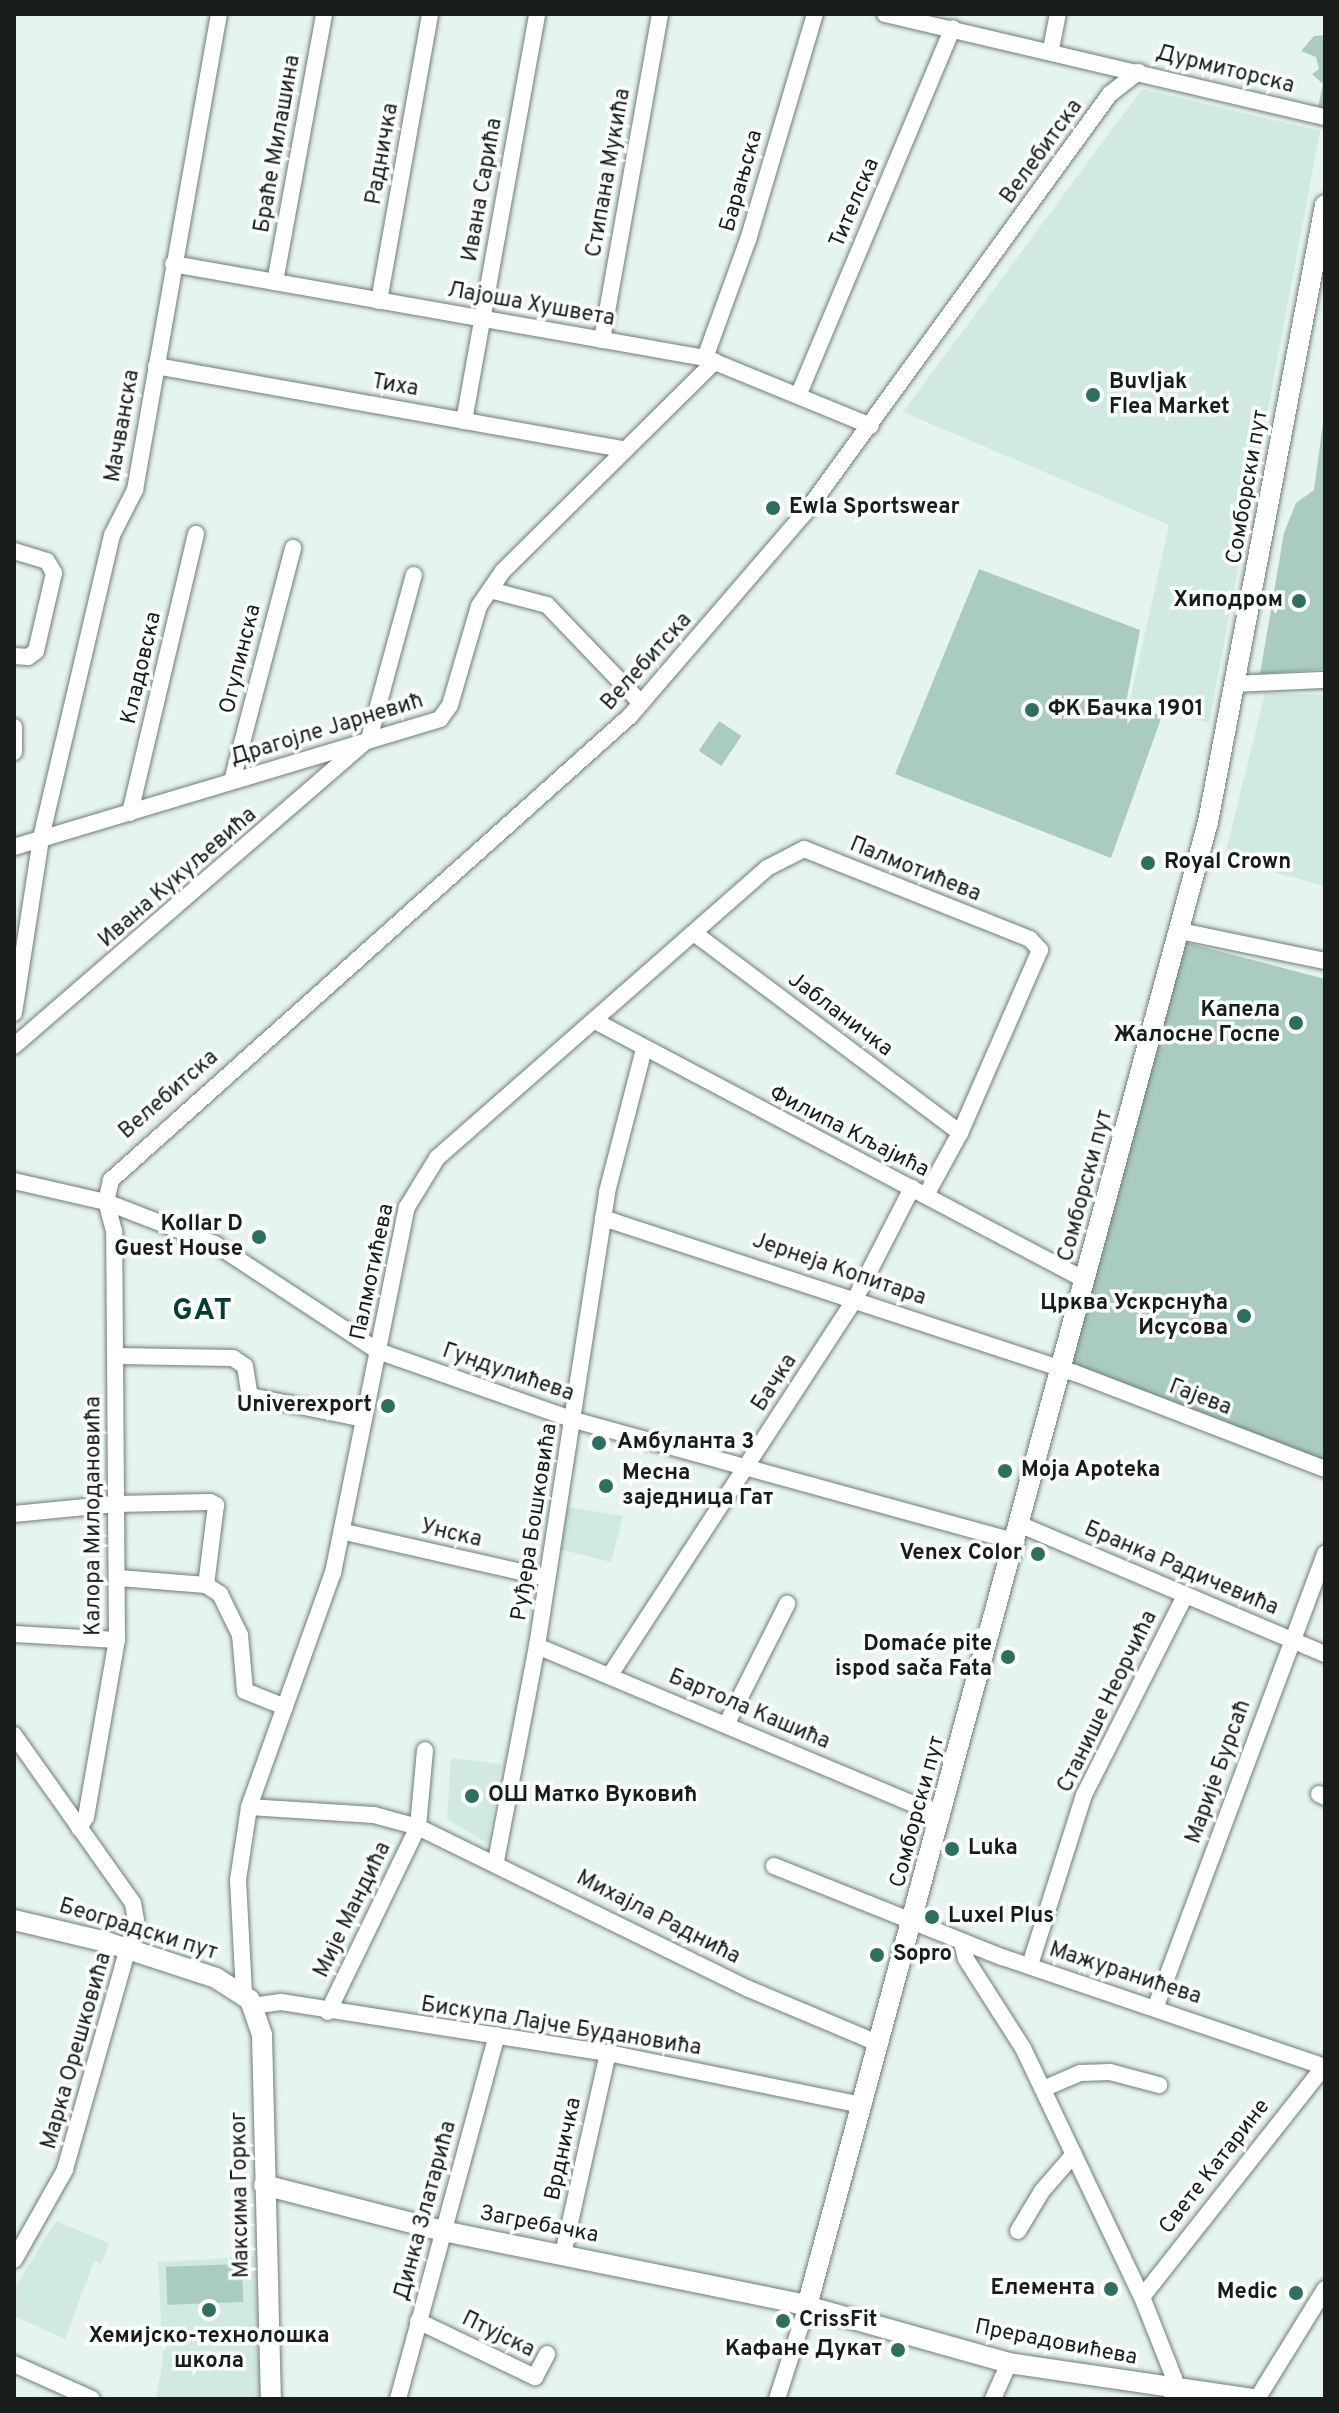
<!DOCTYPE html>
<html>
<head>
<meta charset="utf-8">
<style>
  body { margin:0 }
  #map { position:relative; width:1339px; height:2413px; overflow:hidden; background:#e5f4ef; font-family:Overpass,sans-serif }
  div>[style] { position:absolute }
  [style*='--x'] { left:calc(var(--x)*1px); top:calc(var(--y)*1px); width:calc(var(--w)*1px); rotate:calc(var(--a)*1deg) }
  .built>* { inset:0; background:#d0e9e2 }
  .green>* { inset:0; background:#a9cbc1; transform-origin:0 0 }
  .roads { filter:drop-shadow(0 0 2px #6f7d78) drop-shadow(0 0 2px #6f7d78) }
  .minor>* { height:16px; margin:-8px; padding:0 8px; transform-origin:8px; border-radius:8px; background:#fff }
  .major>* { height:20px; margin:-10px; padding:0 10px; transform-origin:10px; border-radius:10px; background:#fff }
  .dots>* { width:22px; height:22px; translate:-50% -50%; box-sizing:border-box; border:4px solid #fbfefd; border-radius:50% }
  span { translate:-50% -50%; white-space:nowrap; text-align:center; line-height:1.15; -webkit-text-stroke:7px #fbfefd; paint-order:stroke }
  .street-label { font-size:22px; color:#181d1c }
  .poi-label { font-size:22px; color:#181d1c; font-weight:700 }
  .left { translate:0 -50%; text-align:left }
  .right { translate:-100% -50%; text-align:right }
  .district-label { font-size:30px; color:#023e33; font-weight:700; letter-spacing:2px }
  .frame { position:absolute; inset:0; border:16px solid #181d1c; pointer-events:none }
</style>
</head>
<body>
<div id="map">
  <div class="built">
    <i style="clip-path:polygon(1142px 89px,1320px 131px,1209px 723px,1130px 700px,1169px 525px,903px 412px)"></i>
    <i style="clip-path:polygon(1265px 693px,1325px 695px,1325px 886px,1224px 859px)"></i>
    <i style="clip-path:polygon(567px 1507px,623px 1516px,611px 1562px,559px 1549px)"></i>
    <i style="clip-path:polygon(451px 1758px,501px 1764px,487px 1843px,447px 1819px)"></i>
    <i style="clip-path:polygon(56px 2221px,109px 2243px,101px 2264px,94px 2261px,65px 2339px,14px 2316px,14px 2289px)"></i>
    <i style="clip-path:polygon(254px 2257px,261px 2398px,156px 2399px,163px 2359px,158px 2262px)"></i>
  </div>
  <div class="green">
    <i style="clip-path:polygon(1325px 35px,1325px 113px,1317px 112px,1323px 84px,1312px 74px,1319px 69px,1316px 57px,1301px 51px,1314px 36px)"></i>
    <i style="clip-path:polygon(1325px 408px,1325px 669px,1260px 674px,1284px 533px,1296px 503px,1314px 490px)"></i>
    <i style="clip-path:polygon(979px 569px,1140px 630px,1126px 703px,1162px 716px,1111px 858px,895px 774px)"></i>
    <i style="left:719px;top:721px;width:27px;height:36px;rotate:34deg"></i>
    <i style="clip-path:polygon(1184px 942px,1325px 979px,1325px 1466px,1067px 1367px)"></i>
    <i style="left:242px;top:2264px;width:38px;height:76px;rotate:88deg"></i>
  </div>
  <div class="roads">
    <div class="minor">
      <i style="--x:885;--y:14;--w:452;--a:13.2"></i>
      <i style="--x:1051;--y:49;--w:36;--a:-79"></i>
      <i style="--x:173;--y:264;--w:540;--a:10.02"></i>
      <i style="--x:705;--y:358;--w:179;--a:22.3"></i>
      <i style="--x:275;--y:282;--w:272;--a:-79.6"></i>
      <i style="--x:379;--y:301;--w:291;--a:-79.9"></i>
      <i style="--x:602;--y:340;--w:331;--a:-79.9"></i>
      <i style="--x:705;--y:358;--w:126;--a:-70"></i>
      <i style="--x:748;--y:240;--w:236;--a:-73.5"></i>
      <i style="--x:156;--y:366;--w:477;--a:10.1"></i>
      <i style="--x:798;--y:396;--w:399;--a:-67.2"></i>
      <i style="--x:464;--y:421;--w:413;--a:-79.8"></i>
      <i style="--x:14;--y:551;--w:34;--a:17"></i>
      <i style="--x:47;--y:561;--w:14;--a:60"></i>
      <i style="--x:54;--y:573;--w:80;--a:103"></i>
      <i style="--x:36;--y:651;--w:10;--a:143"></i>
      <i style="--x:28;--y:657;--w:14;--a:-176"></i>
      <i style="--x:490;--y:590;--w:59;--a:14.7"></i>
      <i style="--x:547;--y:605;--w:136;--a:46.2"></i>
      <i style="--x:1236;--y:684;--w:89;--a:-2.6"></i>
      <i style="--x:14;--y:727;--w:25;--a:90"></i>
      <i style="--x:232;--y:781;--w:241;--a:-75.3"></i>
      <i style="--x:130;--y:813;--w:287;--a:-76.7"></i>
      <i style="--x:14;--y:847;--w:445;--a:-16.7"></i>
      <i style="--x:440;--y:719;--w:17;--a:-54"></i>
      <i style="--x:450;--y:705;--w:103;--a:-73.7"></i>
      <i style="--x:479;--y:606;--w:42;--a:-55.6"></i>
      <i style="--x:503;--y:571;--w:298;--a:-44.7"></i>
      <i style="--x:1180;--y:931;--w:148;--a:11.7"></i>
      <i style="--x:694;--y:933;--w:333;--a:36.9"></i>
      <i style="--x:14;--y:1013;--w:177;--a:-81.2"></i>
      <i style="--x:41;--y:838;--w:311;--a:-76.8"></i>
      <i style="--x:112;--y:535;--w:51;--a:-62.9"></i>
      <i style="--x:135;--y:490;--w:483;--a:-80"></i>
      <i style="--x:595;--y:1021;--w:554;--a:27.86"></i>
      <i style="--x:14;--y:1046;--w:469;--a:-40.9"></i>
      <i style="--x:369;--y:739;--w:170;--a:-74.7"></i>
      <i style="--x:14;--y:1181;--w:94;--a:12.9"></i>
      <i style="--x:106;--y:1202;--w:117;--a:21.1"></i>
      <i style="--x:215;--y:1244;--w:195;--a:33.3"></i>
      <i style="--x:378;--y:1351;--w:208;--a:19.4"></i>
      <i style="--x:574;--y:1420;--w:459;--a:15.4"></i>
      <i style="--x:603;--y:1218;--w:497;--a:18.2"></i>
      <i style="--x:1075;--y:1373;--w:268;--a:21"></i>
      <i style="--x:117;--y:1356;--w:116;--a:1"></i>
      <i style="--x:233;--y:1358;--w:14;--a:34"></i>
      <i style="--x:245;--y:1366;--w:30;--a:81"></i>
      <i style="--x:250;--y:1396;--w:116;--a:11.4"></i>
      <i style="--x:14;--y:1514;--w:102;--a:-5.6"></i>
      <i style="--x:116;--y:1504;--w:94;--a:-1.2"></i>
      <i style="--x:210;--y:1502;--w:7;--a:27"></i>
      <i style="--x:216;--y:1505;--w:81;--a:97.1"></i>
      <i style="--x:1021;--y:1525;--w:330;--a:23"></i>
      <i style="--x:345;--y:1532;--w:207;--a:12.8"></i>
      <i style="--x:119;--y:1578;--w:87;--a:4.6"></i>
      <i style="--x:206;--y:1585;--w:17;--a:33"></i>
      <i style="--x:220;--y:1594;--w:46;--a:64"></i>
      <i style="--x:240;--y:1635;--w:56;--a:84.9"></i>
      <i style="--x:245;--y:1691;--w:43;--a:21.8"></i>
      <i style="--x:14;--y:1634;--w:103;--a:3.3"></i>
      <i style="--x:537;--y:1646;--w:439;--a:22.8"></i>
      <i style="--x:610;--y:1675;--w:449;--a:-56.9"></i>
      <i style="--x:855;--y:1299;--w:125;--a:-62.8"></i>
      <i style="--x:726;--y:1725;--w:136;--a:-63.2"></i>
      <i style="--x:14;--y:1735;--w:206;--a:54.7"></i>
      <i style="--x:133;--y:1903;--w:17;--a:80"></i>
      <i style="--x:136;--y:1920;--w:260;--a:105.9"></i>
      <i style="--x:65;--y:2170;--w:103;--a:119.5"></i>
      <i style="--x:1319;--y:1794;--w:7;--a:27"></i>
      <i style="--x:249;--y:1807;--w:125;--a:3.7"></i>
      <i style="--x:374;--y:1815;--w:46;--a:15.3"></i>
      <i style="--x:418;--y:1827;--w:369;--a:26.1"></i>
      <i style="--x:749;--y:1989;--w:142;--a:22.8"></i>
      <i style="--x:79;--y:1828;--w:13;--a:-58"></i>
      <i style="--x:86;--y:1817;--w:180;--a:-80.1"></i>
      <i style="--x:117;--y:1640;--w:409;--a:-90.4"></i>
      <i style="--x:114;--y:1231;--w:30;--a:-105"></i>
      <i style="--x:106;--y:1202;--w:23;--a:-77"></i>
      <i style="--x:111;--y:1180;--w:696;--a:-41.8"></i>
      <i style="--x:630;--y:716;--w:273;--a:-49.3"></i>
      <i style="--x:808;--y:509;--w:513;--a:-53.96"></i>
      <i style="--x:1110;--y:94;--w:36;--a:-38"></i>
      <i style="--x:496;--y:1861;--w:219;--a:-79.2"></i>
      <i style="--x:537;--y:1646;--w:459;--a:-81.2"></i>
      <i style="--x:607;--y:1192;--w:148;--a:-75.5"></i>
      <i style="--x:774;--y:1866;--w:245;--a:21.8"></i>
      <i style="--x:1002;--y:1957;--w:341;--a:18.8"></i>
      <i style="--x:962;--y:1942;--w:17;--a:77"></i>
      <i style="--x:966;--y:1959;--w:106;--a:57.4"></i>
      <i style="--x:1023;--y:2048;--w:276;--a:64.5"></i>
      <i style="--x:1142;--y:2297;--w:87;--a:68.4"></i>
      <i style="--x:1174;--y:2378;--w:21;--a:95"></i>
      <i style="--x:1030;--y:1965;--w:178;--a:-72.4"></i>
      <i style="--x:1084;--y:1795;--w:223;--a:-63.1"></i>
      <i style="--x:244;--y:1994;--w:114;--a:-93"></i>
      <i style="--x:238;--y:1880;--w:74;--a:-81.4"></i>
      <i style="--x:249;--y:1807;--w:249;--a:-70.3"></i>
      <i style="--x:333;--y:1573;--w:373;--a:-78.6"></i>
      <i style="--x:407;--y:1207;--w:57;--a:-58.5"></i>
      <i style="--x:437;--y:1158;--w:439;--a:-41.3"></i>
      <i style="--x:767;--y:868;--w:42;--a:-27.2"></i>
      <i style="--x:804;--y:849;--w:243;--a:21.7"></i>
      <i style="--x:1030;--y:939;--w:15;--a:48"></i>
      <i style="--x:1040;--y:950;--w:200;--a:113.6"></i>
      <i style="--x:960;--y:1133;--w:71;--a:118.7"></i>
      <i style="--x:252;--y:2006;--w:29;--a:-8"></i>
      <i style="--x:281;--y:2002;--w:331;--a:8.9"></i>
      <i style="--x:608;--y:2053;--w:259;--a:11.6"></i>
      <i style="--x:1156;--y:2006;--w:483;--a:-69.5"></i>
      <i style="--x:328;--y:2012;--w:206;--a:-64.1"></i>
      <i style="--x:418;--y:1827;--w:77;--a:-84.8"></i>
      <i style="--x:1043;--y:2089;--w:40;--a:-23.4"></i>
      <i style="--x:1080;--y:2073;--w:30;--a:-2"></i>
      <i style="--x:1110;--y:2072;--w:51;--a:14.9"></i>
      <i style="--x:1018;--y:2231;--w:47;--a:-59"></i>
      <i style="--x:1042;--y:2191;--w:49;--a:-49.1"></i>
      <i style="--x:563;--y:2254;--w:206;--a:-77.4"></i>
      <i style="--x:1142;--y:2297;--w:295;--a:-51.7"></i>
      <i style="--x:418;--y:2321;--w:130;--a:25.6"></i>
      <i style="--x:535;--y:2377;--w:26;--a:-62"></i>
      <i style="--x:14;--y:2364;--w:85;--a:24.2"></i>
      <i style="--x:398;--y:2399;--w:377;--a:-74.8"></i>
      <i style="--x:777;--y:2399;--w:98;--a:-72.1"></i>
      <i style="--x:993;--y:2399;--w:39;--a:-66"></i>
      <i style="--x:1257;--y:2399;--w:129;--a:-58.3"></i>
    </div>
    <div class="major">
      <i style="--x:14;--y:1920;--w:95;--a:13.4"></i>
      <i style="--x:106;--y:1942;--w:116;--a:18.1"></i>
      <i style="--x:216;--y:1978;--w:40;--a:32.9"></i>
      <i style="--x:250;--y:2000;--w:37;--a:71"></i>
      <i style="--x:262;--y:2035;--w:364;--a:88.6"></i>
      <i style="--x:264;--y:2185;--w:185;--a:14.4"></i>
      <i style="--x:443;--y:2231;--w:360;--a:11.5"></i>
      <i style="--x:796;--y:2303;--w:221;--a:15.7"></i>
      <i style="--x:1009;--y:2363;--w:248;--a:8.4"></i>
      <i style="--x:807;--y:2306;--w:1537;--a:-74.88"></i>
      <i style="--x:1208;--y:822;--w:628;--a:-79.26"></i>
    </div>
  </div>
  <div class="dots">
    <i style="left:1093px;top:395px;background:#2d6f60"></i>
    <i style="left:773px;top:508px;background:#2d6f60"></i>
    <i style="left:1299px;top:601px;background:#2d6f60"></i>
    <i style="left:1032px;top:710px;background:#2d6f60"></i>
    <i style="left:1148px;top:863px;background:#2d6f60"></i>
    <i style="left:1296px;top:1023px;background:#2d6f60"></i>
    <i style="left:259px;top:1237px;background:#2d6f60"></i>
    <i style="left:1244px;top:1316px;background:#2d6f60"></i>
    <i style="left:388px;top:1406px;background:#2d6f60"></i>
    <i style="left:599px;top:1443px;background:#2d6f60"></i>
    <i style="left:1005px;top:1471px;background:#2d6f60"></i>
    <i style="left:606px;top:1486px;background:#2d6f60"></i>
    <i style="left:1038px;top:1554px;background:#2d6f60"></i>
    <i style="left:1008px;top:1657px;background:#2d6f60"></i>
    <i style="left:472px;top:1796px;background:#2d6f60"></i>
    <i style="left:952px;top:1849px;background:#2d6f60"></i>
    <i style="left:932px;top:1917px;background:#2d6f60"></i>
    <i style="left:877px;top:1955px;background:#2d6f60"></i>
    <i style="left:1111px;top:2289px;background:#2d6f60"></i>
    <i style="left:1296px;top:2293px;background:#2d6f60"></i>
    <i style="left:209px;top:2310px;background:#2d6f60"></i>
    <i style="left:783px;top:2321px;background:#2d6f60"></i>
    <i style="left:898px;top:2350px;background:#2d6f60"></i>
  </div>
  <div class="street-label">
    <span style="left:1225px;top:70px;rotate:14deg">Дурмиторска</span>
    <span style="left:278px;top:144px;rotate:-80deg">Браће Милашина</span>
    <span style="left:1042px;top:152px;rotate:-54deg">Велебитска</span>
    <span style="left:383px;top:154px;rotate:-80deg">Радничка</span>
    <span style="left:609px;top:173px;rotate:-80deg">Стипана Мукића</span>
    <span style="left:742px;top:181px;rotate:-74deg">Барањска</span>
    <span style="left:483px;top:190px;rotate:-80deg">Ивана Сарића</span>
    <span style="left:855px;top:203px;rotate:-67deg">Тителска</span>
    <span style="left:531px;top:305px;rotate:10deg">Лајоша Хушвета</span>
    <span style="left:395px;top:386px;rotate:10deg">Тиха</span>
    <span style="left:123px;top:426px;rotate:-80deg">Мачванска</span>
    <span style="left:1248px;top:487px;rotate:-80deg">Сомборски пут</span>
    <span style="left:241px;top:659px;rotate:-76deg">Огулинска</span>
    <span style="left:647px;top:662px;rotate:-48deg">Велебитска</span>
    <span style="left:142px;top:668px;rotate:-77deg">Кладовска</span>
    <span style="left:327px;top:730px;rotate:-17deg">Драгојле Јарневић</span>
    <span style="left:915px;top:870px;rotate:22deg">Палмотићева</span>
    <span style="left:178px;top:878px;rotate:-41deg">Ивана Кукуљевића</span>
    <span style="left:840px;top:1015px;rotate:37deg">Јабланичка</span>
    <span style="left:169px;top:1095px;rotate:-41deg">Велебитска</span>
    <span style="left:849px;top:1132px;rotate:27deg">Филипа Кљајића</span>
    <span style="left:1086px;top:1186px;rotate:-75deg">Сомборски пут</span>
    <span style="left:839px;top:1270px;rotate:19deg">Јернеја Копитара</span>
    <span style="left:373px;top:1272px;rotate:-78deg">Палмотићева</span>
    <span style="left:508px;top:1373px;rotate:19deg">Гундулићева</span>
    <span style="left:775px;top:1383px;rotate:-57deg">Бачка</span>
    <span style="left:1200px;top:1398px;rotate:21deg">Гајева</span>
    <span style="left:94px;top:1516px;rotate:-90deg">Калора Милодановића</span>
    <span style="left:535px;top:1522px;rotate:-81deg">Руђера Бошковића</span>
    <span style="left:451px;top:1534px;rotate:13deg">Унска</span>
    <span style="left:1181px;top:1569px;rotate:23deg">Бранка Радичевића</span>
    <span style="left:1108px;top:1702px;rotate:-64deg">Станише Неорчића</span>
    <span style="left:749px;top:1710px;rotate:23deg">Бартола Кашића</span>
    <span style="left:1219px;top:1772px;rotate:-70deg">Марије Бурсаћ</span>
    <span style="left:918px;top:1812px;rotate:-75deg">Сомборски пут</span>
    <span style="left:353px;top:1910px;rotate:-64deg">Мије Мандића</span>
    <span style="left:658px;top:1918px;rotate:27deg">Михајла Раднића</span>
    <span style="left:138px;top:1930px;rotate:17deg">Београдски пут</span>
    <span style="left:1125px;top:1974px;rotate:18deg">Мажуранићева</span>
    <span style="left:561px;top:2027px;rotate:9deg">Бискупа Лајче Будановића</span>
    <span style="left:77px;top:2051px;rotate:-74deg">Марка Орешковића</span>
    <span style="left:564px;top:2149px;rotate:-78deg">Врдничка</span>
    <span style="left:1215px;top:2167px;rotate:-52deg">Свете Катарине</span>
    <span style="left:241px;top:2195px;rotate:-91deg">Максима Горког</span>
    <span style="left:426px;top:2211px;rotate:-75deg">Динка Златарића</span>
    <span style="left:539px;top:2225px;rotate:11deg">Загребачка</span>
    <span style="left:498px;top:2335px;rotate:26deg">Птујска</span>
    <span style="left:1056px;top:2343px;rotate:11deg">Прерадовићева</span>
  </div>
  <div class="poi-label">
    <span class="left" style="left:1109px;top:395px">Buvljak<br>Flea Market</span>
    <span class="left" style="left:789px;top:508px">Ewla Sportswear</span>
    <span class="right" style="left:1283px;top:601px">Хиподром</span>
    <span class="left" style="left:1048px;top:710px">ФК Бачка 1901</span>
    <span class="left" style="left:1164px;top:863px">Royal Crown</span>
    <span class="right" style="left:1280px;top:1023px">Капела<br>Жалосне Госпе</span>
    <span class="right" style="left:243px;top:1237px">Kollar D<br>Guest House</span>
    <span class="right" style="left:1228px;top:1316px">Црква Ускрснућа<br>Исусова</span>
    <span class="right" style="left:372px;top:1406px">Univerexport</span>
    <span class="left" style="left:617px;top:1443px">Амбуланта 3</span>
    <span class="left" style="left:1021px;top:1471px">Moja Apoteka</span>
    <span class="left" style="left:622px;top:1486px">Месна<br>заједница Гат</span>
    <span class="right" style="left:1022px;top:1554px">Venex Color</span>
    <span class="right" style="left:992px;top:1657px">Domaće pite<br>ispod sača Fata</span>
    <span class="left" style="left:488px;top:1796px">ОШ Матко Вуковић</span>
    <span class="left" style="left:968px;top:1849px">Luka</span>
    <span class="left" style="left:948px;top:1917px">Luxel Plus</span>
    <span class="left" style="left:893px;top:1955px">Sopro</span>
    <span class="right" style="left:1095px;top:2289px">Елемента</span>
    <span class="right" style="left:1278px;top:2293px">Medic</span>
    <span class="left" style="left:799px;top:2321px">CrissFit</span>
    <span style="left:209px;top:2349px">Хемијско-технолошка<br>школа</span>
    <span class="right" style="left:882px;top:2350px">Кафане Дукат</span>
  </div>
  <div class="district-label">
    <span style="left:203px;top:1312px">GAT</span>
  </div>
  <div class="frame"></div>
</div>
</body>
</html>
